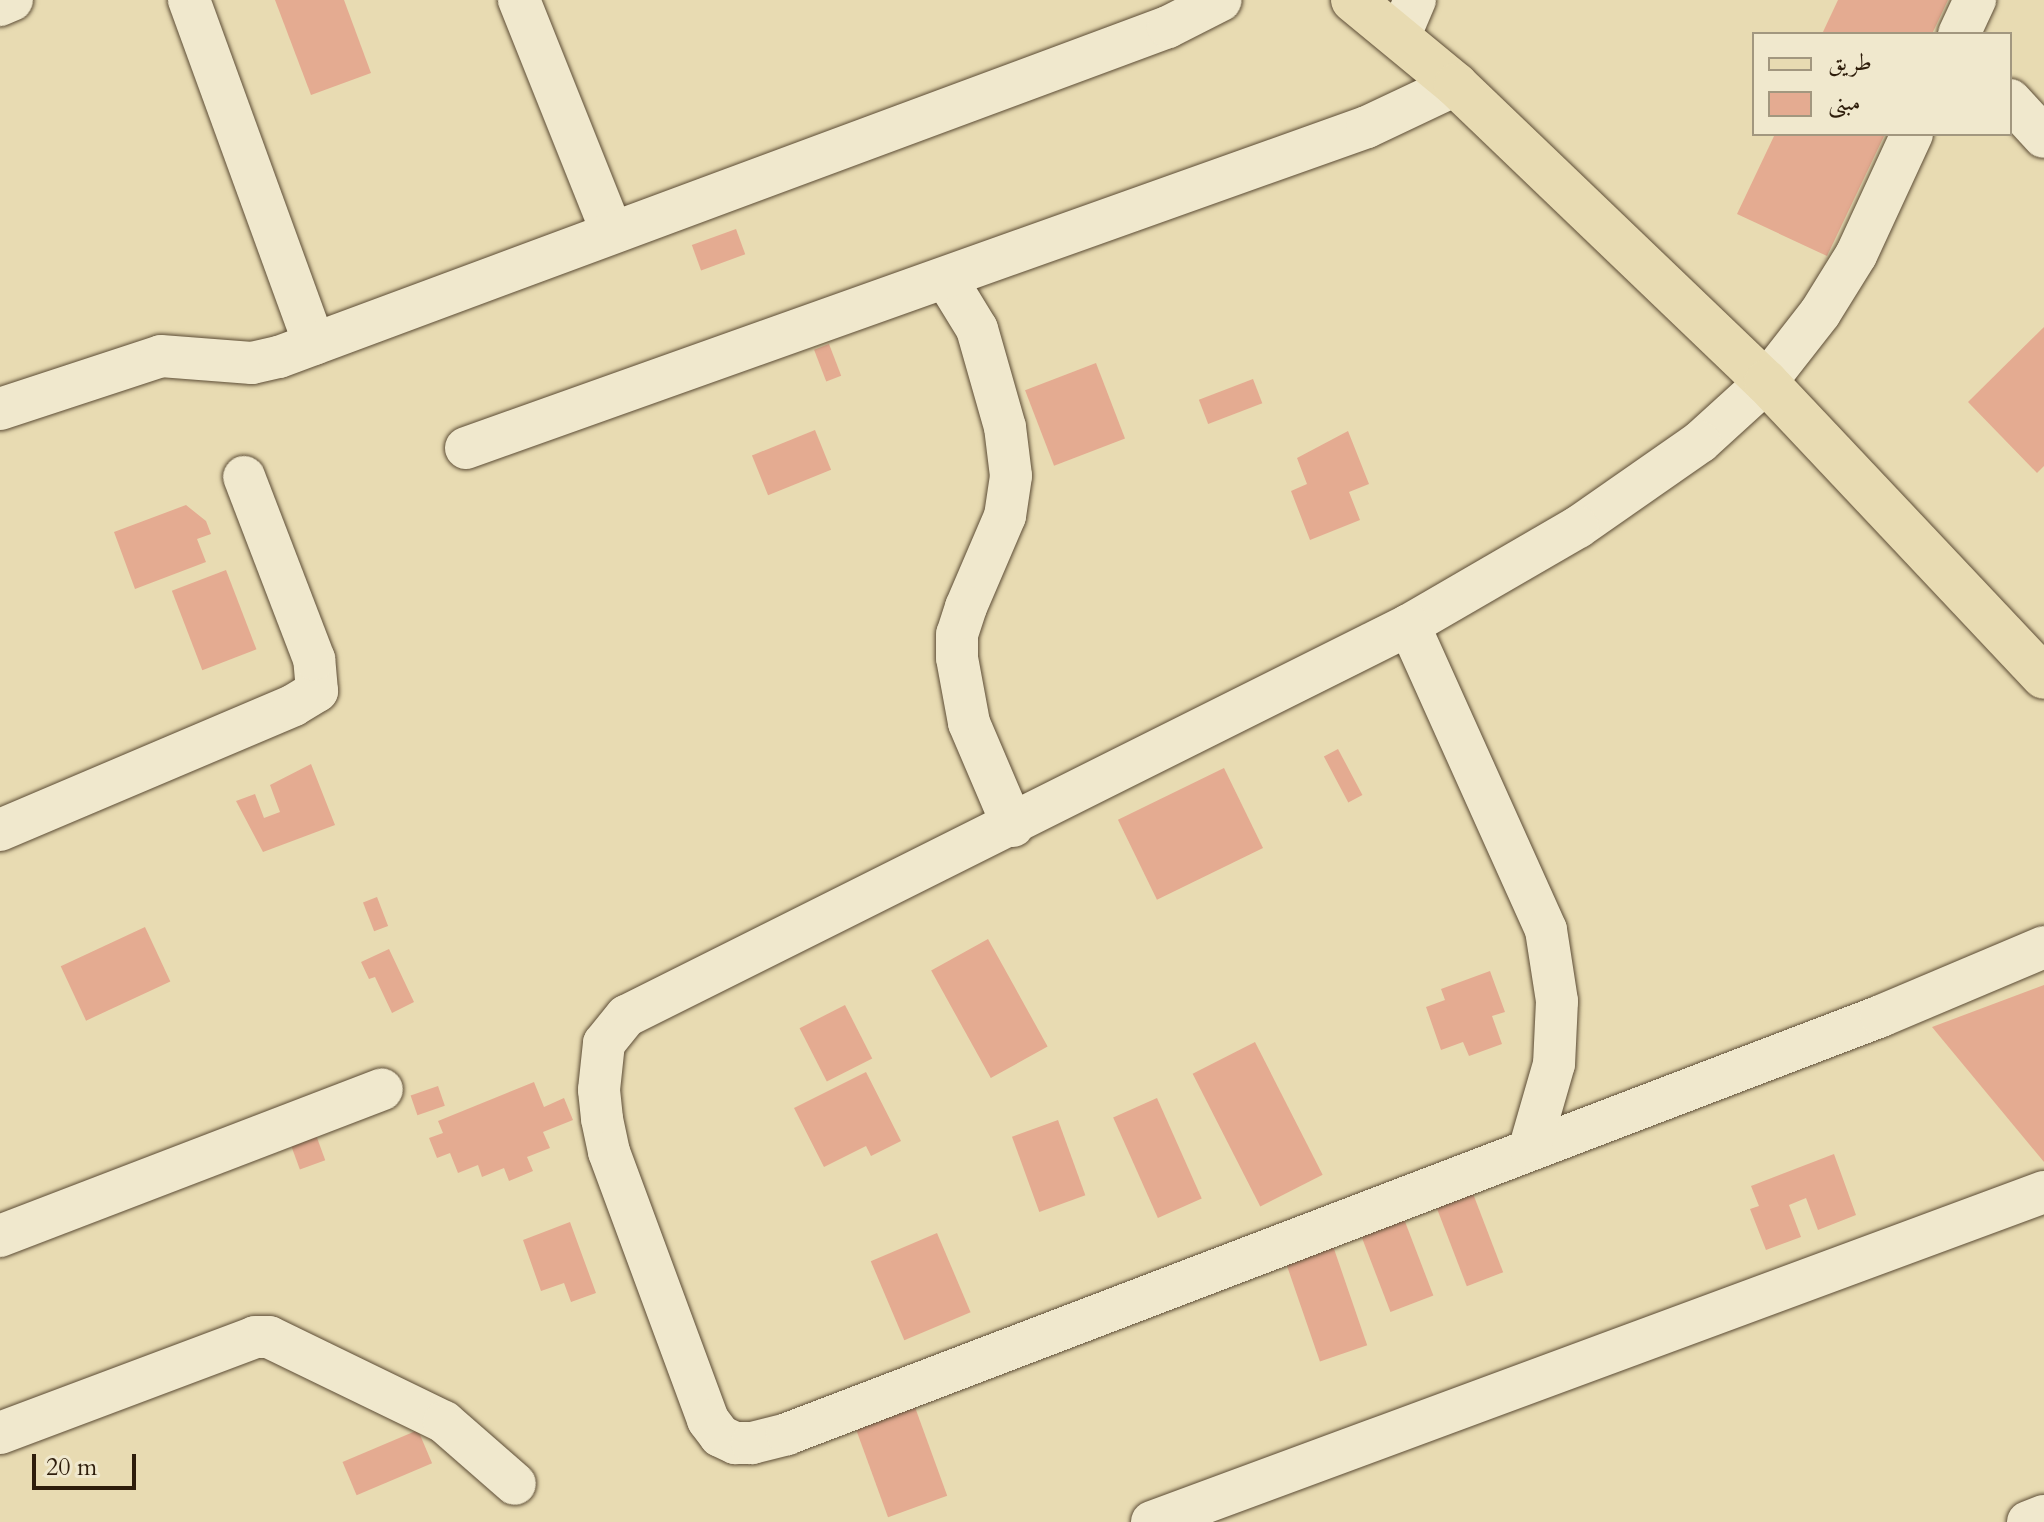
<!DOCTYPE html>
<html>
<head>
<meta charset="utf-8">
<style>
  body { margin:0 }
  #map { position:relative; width:2044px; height:1522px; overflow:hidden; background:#e8dbb2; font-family:Cardo,Amiri,serif }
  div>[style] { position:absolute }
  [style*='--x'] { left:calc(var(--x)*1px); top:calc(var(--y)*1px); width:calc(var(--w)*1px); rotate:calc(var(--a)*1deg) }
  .building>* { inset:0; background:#e4ab91; transform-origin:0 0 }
  .roads { filter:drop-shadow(0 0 2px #5c4c35) drop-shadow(0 0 2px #5c4c35) }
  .minor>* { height:42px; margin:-21px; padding:0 21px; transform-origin:21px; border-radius:21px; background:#f0e8cd }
  .major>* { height:44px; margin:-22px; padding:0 22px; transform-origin:22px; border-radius:22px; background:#e8dbb2 }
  span { translate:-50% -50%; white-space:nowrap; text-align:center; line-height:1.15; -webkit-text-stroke:8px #f0e8cd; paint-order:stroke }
  .legend { position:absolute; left:1752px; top:32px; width:260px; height:104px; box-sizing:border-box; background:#f0e8cd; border:2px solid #a2977f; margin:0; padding:10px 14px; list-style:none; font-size:24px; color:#2e1d0b }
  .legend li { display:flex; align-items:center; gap:16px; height:40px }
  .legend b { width:40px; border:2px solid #a2977f }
  .scale { position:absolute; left:32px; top:1454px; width:104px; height:36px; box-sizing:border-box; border:4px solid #2e1d0b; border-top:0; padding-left:10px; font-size:24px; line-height:28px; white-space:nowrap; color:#2e1d0b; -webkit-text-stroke:6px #f0e8cd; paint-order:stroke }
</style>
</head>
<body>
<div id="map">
  <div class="building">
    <i style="clip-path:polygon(275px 0,344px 0,371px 73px,311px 95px)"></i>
    <i style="clip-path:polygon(1838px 0,1948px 0,1932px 34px,1822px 34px)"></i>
    <i style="clip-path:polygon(1775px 134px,1885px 134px,1827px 256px,1737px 214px)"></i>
    <i style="left:736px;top:229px;width:27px;height:47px;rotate:70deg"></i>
    <i style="clip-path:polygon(2044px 327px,2044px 466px,2037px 473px,1968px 402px)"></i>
    <i style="left:829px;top:344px;width:34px;height:16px;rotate:69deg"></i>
    <i style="left:1096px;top:363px;width:81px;height:76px;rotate:69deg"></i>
    <i style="left:1253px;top:379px;width:26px;height:58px;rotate:69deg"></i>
    <i style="left:815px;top:430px;width:43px;height:68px;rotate:68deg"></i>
    <i style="clip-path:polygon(1348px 431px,1369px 484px,1349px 492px,1360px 520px,1310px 540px,1291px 491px,1307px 484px,1297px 458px)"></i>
    <i style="clip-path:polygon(186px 505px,206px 521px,211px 534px,197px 539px,206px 562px,135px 589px,114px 532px)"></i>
    <i style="left:226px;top:570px;width:85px;height:58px;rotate:69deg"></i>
    <i style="left:1338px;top:749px;width:52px;height:16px;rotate:62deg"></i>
    <i style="clip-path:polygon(311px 764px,335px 825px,263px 852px,236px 801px,255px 794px,264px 818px,280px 812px,270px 785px)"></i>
    <i style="left:1224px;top:768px;width:89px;height:118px;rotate:64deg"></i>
    <i style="left:377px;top:897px;width:31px;height:15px;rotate:69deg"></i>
    <i style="left:145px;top:927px;width:60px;height:93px;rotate:65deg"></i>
    <i style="left:988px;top:939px;width:123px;height:65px;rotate:61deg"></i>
    <i style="clip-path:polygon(389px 949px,414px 1002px,392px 1013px,375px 977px,369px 979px,361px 962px)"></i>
    <i style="clip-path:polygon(1490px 971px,1505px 1012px,1492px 1016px,1502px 1044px,1469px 1056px,1463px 1042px,1441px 1050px,1426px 1007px,1445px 1000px,1441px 989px)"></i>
    <i style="clip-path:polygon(2044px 985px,2044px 1162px,1932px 1027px)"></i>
    <i style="left:845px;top:1005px;width:60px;height:51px;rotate:63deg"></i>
    <i style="left:1255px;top:1042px;width:149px;height:70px;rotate:63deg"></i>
    <i style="clip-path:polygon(866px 1072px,901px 1141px,871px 1156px,866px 1146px,824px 1167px,794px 1108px)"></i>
    <i style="clip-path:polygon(534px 1082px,544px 1107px,564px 1098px,573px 1120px,543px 1132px,550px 1148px,527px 1157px,533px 1171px,509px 1181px,504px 1168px,482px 1177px,478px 1165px,458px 1173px,450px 1153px,437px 1158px,429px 1138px,443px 1133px,438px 1121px)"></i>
    <i style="left:438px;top:1086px;width:21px;height:29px;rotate:71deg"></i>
    <i style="left:1157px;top:1098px;width:110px;height:48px;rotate:66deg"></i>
    <i style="left:1058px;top:1120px;width:80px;height:49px;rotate:70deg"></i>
    <i style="left:316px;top:1135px;width:27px;height:27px;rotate:70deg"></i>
    <i style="clip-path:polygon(1834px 1154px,1856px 1215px,1818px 1230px,1806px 1198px,1789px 1205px,1801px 1237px,1766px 1250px,1750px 1209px,1759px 1206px,1751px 1186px)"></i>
    <i style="left:1467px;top:1178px;width:101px;height:39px;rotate:69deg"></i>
    <i style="left:1404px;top:1219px;width:82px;height:46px;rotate:69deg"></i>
    <i style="clip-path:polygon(570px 1222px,596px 1293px,571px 1302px,564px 1283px,541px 1291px,523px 1240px)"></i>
    <i style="left:937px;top:1233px;width:86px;height:72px;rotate:67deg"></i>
    <i style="left:1333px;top:1246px;width:105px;height:50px;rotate:71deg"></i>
    <i style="left:912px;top:1399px;width:103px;height:63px;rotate:70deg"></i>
    <i style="left:418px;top:1430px;width:36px;height:82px;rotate:67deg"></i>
  </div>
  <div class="roads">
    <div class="minor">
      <i style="--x:189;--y:0;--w:366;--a:70"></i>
      <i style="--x:519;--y:0;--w:250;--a:68.2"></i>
      <i style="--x:0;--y:5;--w:13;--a:-23"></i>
      <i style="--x:1959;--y:34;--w:38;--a:-65"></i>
      <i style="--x:1400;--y:35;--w:38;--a:-67"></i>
      <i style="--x:2010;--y:100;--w:50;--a:47.4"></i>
      <i style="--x:1912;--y:134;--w:133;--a:114.8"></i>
      <i style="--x:1856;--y:255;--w:68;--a:121.8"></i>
      <i style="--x:1820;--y:313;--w:88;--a:128"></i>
      <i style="--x:1766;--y:382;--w:89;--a:137.7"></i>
      <i style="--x:1700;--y:442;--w:149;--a:145.1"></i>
      <i style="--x:1578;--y:527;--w:195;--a:149.9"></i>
      <i style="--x:1409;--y:625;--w:875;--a:153.46"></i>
      <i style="--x:626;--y:1016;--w:35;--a:129"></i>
      <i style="--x:604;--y:1043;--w:47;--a:96.1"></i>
      <i style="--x:599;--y:1090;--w:29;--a:84"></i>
      <i style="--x:602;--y:1119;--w:34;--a:78"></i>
      <i style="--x:609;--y:1152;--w:286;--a:69.7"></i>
      <i style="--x:708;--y:1420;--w:20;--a:53"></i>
      <i style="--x:720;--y:1436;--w:17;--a:25"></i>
      <i style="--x:735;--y:1443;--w:17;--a:0"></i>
      <i style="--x:752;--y:1443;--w:36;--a:-14"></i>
      <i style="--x:787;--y:1434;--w:1171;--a:-20.91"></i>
      <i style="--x:1881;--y:1016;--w:177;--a:-22.9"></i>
      <i style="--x:947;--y:280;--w:57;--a:58.5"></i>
      <i style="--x:977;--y:329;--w:102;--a:74.1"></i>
      <i style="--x:1005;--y:427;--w:49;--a:83"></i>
      <i style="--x:1011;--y:476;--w:40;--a:98.5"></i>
      <i style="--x:1005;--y:516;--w:99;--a:113.2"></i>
      <i style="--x:966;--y:607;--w:28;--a:108"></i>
      <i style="--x:957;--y:634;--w:24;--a:90"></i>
      <i style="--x:957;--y:658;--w:66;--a:79.5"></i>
      <i style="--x:969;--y:723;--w:112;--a:66.9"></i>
      <i style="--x:0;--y:409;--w:169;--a:-18.2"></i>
      <i style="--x:161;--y:356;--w:91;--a:4.4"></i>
      <i style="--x:252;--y:363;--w:28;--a:-13"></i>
      <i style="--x:279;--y:357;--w:948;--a:-20.37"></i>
      <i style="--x:1168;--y:27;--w:59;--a:-27"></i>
      <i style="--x:466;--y:448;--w:956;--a:-19.61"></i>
      <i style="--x:1367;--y:127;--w:98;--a:-25.3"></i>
      <i style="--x:1409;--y:625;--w:334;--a:65.8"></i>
      <i style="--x:1546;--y:930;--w:72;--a:81.2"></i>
      <i style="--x:1557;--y:1001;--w:63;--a:92.7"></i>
      <i style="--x:1554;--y:1064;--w:86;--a:106.1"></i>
      <i style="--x:0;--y:830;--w:319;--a:-23"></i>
      <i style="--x:294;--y:705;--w:27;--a:-31"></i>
      <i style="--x:317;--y:691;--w:32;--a:-95"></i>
      <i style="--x:314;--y:659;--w:195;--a:-111"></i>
      <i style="--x:0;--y:1236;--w:409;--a:-21"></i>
      <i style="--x:0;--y:1433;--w:272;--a:-20.6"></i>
      <i style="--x:255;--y:1337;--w:14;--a:0"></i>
      <i style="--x:269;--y:1337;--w:195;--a:25.9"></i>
      <i style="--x:444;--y:1422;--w:94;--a:41.1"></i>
      <i style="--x:1152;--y:1522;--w:951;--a:-20.3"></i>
      <i style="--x:2028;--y:1522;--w:17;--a:-21"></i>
    </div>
    <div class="major">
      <i style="--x:1353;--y:0;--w:134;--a:39.5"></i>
      <i style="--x:1456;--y:85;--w:429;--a:43.8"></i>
      <i style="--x:1766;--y:382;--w:405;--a:46.7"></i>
    </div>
  </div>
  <ul class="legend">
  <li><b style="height:10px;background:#e8dbb2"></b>طريق</li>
  <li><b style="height:22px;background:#e4ab91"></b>مبنى</li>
  </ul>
  <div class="scale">20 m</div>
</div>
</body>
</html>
